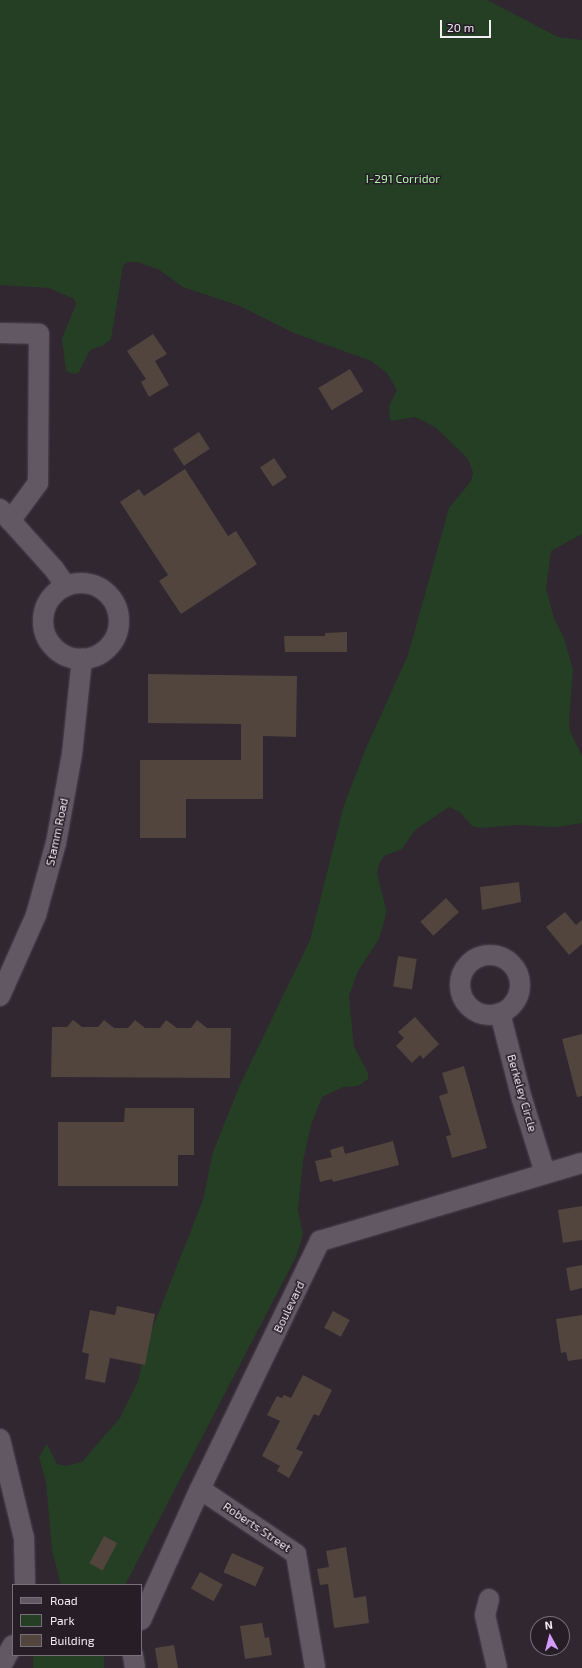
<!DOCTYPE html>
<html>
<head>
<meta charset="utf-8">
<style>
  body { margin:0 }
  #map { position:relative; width:582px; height:1668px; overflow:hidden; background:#302731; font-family:"Exo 2",sans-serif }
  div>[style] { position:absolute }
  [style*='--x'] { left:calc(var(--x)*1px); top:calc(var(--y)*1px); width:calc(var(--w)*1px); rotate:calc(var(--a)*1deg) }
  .green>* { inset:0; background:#243f24; transform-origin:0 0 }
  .building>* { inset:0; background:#52453d; transform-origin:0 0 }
  .roads { filter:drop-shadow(0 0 1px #4d444d) drop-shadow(0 0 1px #4d444d) }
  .minor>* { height:20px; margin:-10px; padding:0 10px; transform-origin:10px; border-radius:10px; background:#625863 }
  .minor>.ring { margin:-10px; padding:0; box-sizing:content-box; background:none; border:20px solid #625863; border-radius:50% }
  span { translate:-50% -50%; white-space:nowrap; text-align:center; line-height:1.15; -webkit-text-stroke:3px #261d27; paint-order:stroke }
  .park-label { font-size:12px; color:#b0f5ae }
  .street-label { font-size:12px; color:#f3edf4 }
  .legend { position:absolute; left:12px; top:1584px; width:130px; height:72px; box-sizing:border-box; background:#261d27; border:1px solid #787079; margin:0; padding:5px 7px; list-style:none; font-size:12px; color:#f3edf4 }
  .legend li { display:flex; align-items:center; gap:8px; height:20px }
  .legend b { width:20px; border:1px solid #787079 }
  .north { position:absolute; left:530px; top:1616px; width:40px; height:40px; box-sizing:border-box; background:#261d27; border:1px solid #787079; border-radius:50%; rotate:353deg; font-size:11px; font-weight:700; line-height:16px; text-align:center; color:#f3edf4 }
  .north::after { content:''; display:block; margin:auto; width:14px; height:18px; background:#d39cfc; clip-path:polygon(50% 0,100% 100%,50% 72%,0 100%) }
  .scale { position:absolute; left:440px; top:20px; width:51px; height:18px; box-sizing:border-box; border:2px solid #f3edf4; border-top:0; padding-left:5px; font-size:12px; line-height:14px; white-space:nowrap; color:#f3edf4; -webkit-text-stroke:3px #261d27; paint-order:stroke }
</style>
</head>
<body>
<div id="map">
  <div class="green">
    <i style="clip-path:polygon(0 0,487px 0,558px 37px,582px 40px,582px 534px,551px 551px,546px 589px,554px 618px,564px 638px,573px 670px,569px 721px,570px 731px,582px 756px,582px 823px,557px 827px,517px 825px,481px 828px,472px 826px,460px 812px,449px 807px,415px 830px,402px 849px,384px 856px,379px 864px,377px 874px,386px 909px,385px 918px,379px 939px,358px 971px,349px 996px,354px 1047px,368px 1073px,368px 1079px,358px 1086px,343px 1087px,322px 1097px,311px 1125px,303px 1161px,298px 1210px,303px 1235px,296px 1257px,125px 1585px,61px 1585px,52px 1550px,46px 1482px,39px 1457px,47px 1444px,57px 1464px,66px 1466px,82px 1462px,120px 1418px,138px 1381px,147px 1342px,203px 1200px,213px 1152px,239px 1087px,310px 940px,344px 805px,366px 748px,408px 655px,449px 508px,471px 481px,473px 472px,468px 459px,435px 427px,415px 417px,392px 421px,390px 419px,389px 406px,397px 390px,387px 373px,371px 361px,294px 333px,240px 306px,183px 287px,158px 269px,137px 262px,127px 262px,123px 266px,111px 339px,104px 345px,90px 350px,79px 372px,74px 374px,66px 371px,62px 339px,76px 304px,74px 299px,49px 288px,0 285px)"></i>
    <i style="left:33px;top:1655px;width:71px;height:14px"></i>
  </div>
  <div class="building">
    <i style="clip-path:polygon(153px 334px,167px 354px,155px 361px,169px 385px,149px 397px,141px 382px,146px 379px,127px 351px)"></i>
    <i style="left:350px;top:369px;width:26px;height:37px;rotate:59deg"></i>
    <i style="left:199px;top:432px;width:20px;height:31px;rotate:57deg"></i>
    <i style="left:274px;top:458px;width:23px;height:17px;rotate:56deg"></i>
    <i style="clip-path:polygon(185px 469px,228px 536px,236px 531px,257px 564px,181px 614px,159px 581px,168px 575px,120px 502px,139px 489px,144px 496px)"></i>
    <i style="clip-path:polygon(347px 632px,347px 652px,285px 652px,284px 636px,325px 636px,325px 633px)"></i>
    <i style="clip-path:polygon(148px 674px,297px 676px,296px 737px,263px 736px,263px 799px,186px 799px,186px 838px,140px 838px,140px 760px,241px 760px,241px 724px,148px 723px)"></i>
    <i style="clip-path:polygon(519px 882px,521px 902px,482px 910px,480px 887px)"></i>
    <i style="left:446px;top:898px;width:19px;height:35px;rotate:47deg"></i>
    <i style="clip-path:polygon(565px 912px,576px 925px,582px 920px,582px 944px,569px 955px,546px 927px)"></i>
    <i style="left:398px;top:956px;width:19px;height:31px;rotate:9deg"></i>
    <i style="clip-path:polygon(415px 1017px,439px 1044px,423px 1059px,420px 1055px,412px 1063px,396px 1046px,404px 1038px,398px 1032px)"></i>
    <i style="clip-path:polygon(73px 1020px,82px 1027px,98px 1027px,104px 1020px,114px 1028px,128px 1028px,135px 1020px,145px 1028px,160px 1028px,166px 1020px,177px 1028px,191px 1028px,197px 1020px,207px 1028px,231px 1028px,230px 1078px,51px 1077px,52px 1027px,67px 1027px)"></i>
    <i style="clip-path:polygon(582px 1034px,582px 1096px,577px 1097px,562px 1039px)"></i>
    <i style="clip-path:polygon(464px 1066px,487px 1148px,452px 1158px,446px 1136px,451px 1135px,439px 1096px,448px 1093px,442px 1073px)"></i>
    <i style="clip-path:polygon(125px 1108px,194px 1108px,194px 1155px,178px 1155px,178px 1186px,58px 1186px,58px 1122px,124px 1122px)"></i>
    <i style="clip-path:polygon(393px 1141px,399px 1165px,333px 1182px,332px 1179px,320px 1182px,315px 1161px,332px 1157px,330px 1150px,343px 1146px,345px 1154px)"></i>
    <i style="clip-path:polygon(582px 1206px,582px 1240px,563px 1243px,558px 1210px)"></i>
    <i style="clip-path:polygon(582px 1265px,582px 1288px,570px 1291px,566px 1268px)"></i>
    <i style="clip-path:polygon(117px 1306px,155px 1314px,145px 1365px,110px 1358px,105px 1383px,85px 1379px,89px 1354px,82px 1352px,90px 1310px,115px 1315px)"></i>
    <i style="left:333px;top:1311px;width:19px;height:19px;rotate:28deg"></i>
    <i style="clip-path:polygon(582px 1315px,582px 1359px,568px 1361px,566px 1352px,561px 1353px,556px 1319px)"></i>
    <i style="clip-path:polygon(303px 1375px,332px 1390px,319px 1416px,314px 1414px,296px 1449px,303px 1452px,289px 1478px,277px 1471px,280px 1466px,262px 1456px,280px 1421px,267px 1415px,277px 1396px,282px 1398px,284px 1395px,291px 1398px)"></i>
    <i style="left:104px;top:1536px;width:15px;height:31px;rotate:28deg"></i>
    <i style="clip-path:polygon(346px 1547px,354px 1598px,366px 1596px,369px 1623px,334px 1628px,328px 1584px,320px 1585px,317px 1569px,329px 1567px,326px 1551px)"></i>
    <i style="left:232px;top:1553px;width:35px;height:21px;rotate:24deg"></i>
    <i style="left:200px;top:1572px;width:26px;height:19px;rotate:29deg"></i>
    <i style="clip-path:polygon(262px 1623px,265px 1638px,269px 1637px,272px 1655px,245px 1659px,240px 1626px)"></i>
    <i style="clip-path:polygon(174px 1645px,178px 1668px,158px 1668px,155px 1648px)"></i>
  </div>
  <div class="roads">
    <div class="minor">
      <i style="--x:0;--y:333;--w:39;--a:1"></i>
      <i style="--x:39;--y:334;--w:149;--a:90.4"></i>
      <i style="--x:38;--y:483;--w:47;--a:126.4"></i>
      <i style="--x:0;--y:509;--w:81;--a:48"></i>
      <i style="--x:54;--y:569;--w:21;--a:55"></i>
      <i class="ring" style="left:43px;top:583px;width:56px;height:56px"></i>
      <i class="ring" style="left:460px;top:955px;width:40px;height:40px"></i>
      <i style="--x:0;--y:996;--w:89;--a:-66"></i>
      <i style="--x:36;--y:915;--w:75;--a:-74.5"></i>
      <i style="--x:56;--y:843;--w:90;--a:-79.8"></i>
      <i style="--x:72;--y:754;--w:96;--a:-84"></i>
      <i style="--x:500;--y:1013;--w:89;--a:75.7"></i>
      <i style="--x:522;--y:1099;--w:77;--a:72.7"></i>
      <i style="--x:0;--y:1439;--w:102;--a:76.4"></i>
      <i style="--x:24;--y:1538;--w:47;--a:88.8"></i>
      <i style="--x:200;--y:1489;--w:116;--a:34.1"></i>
      <i style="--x:296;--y:1554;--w:116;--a:80.5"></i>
      <i style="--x:489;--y:1599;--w:16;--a:104"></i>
      <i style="--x:485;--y:1615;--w:54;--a:77.2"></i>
      <i style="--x:141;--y:1620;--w:144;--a:-65.8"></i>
      <i style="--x:200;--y:1489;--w:276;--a:-64.2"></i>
      <i style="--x:320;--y:1241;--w:273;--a:-16.6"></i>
      <i style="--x:133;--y:1655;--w:13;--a:81"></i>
      <i style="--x:0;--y:1668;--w:26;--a:-61"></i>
    </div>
  </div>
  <div class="park-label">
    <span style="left:403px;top:179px">I-291 Corridor</span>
  </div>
  <div class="street-label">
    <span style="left:57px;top:832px;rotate:-78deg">Stamm Road</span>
    <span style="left:522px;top:1093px;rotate:74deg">Berkeley Circle</span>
    <span style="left:289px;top:1307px;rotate:-64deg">Boulevard</span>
    <span style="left:257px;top:1527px;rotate:34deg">Roberts Street</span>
  </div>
  <ul class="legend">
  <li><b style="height:5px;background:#625863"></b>Road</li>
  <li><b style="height:11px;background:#243f24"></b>Park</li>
  <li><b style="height:11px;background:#52453d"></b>Building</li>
  </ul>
  <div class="north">N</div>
  <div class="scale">20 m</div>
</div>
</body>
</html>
